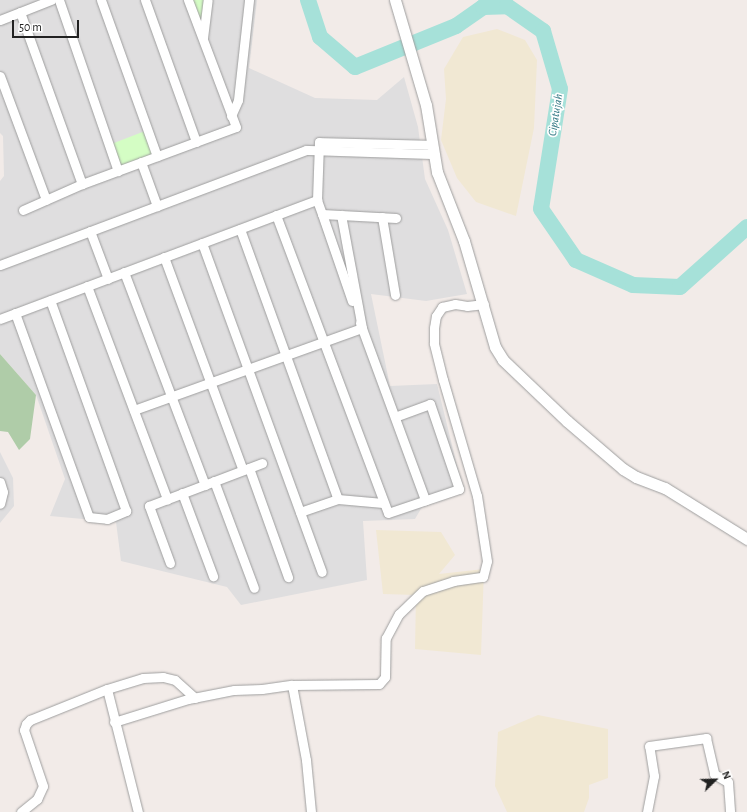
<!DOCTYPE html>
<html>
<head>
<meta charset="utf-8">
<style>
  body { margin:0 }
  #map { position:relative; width:747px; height:812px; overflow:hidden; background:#f2ebe8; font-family:"Alegreya Sans",sans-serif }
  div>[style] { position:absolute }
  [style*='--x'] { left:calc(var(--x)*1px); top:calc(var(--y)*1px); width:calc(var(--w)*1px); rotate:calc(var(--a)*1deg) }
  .residential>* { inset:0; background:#dfdedf }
  .farmland>* { inset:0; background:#f1e8d3 }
  .cemetery>* { inset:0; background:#afcca8 }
  .park>* { inset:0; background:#d4fdc4; transform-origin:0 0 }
  .river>* { height:16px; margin:-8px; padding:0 8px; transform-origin:8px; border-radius:8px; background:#a6e1d9 }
  .roads { filter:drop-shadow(0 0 1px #9e9e9e) drop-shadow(0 0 1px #9e9e9e) }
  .minor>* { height:9px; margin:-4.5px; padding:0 4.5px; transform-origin:4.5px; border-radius:4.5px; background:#fff }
  .tertiary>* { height:11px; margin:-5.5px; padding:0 5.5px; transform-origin:5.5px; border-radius:5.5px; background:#fff }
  span { translate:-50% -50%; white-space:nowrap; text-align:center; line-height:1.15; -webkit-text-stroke:3.5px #fff; paint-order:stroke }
  .water-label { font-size:12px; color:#377b86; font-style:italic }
  .north { position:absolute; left:695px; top:760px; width:40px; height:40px; -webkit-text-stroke:3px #fff; paint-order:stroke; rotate:67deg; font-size:11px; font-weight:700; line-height:16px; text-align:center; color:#212121 }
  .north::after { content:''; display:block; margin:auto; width:14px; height:18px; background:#212121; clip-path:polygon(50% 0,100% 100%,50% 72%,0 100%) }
  .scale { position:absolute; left:12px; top:20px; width:67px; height:18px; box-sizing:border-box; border:2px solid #212121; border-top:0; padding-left:5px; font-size:12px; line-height:14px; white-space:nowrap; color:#212121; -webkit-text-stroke:3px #fff; paint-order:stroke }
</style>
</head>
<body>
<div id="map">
  <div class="residential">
    <i style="clip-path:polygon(0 0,257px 0,249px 68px,315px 98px,377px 100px,404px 77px,418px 127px,425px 179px,448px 230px,467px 294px,426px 301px,371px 294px,390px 386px,437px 384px,463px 490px,422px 507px,415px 519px,363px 521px,367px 580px,241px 605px,227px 587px,121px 561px,116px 522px,50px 516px,65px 479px,36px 395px,0 354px,0 181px,4px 176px,3px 136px,0 133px)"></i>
    <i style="clip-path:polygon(0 452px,13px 478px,14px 506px,0 523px)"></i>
  </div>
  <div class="farmland">
    <i style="clip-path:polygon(497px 29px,525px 40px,537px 60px,534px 128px,516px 216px,476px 202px,457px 178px,441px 140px,446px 99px,444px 69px,463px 37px)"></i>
    <i style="clip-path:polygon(376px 530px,441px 532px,455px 555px,439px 574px,484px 569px,481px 655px,415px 649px,416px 595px,383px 594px)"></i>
    <i style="clip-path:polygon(538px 715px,608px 729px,608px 778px,589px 785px,589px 798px,584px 812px,507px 812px,495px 786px,498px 732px)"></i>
  </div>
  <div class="cemetery">
    <i style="clip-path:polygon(0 354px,36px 395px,30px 439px,19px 450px,8px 432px,0 431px)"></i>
  </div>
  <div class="park">
    <i style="clip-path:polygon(189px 0,206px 0,202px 33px)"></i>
    <i style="left:145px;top:131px;width:26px;height:36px;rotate:69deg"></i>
  </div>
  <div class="river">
    <i style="--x:308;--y:0;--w:39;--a:72"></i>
    <i style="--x:320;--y:37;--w:46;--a:40.6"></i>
    <i style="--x:355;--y:67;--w:109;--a:-22.1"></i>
    <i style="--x:456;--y:26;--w:33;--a:-35"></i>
    <i style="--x:483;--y:7;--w:24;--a:-2"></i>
    <i style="--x:507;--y:6;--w:44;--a:34.8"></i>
    <i style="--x:543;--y:31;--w:60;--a:73.7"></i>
    <i style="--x:560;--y:89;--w:121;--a:99"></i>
    <i style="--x:541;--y:209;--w:62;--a:55.5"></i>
    <i style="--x:576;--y:260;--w:62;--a:23.7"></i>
    <i style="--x:633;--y:285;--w:47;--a:2.4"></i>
    <i style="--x:680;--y:287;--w:90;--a:-41.8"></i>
  </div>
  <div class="roads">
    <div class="minor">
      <i style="--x:59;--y:0;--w:181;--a:71"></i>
      <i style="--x:101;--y:0;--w:166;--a:70.3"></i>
      <i style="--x:145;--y:0;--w:151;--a:70.2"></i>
      <i style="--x:20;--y:12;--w:183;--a:70.2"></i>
      <i style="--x:0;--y:20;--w:55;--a:-21.4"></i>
      <i style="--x:203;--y:38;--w:38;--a:-83"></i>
      <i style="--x:0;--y:76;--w:132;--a:69.6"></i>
      <i style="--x:231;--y:116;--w:17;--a:-66"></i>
      <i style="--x:238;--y:100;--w:101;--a:-83.7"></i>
      <i style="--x:141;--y:162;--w:47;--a:70"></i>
      <i style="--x:23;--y:210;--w:64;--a:-23.8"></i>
      <i style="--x:82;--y:184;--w:164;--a:-20.3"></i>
      <i style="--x:236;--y:127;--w:136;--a:-110.7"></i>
      <i style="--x:322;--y:214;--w:92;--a:71"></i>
      <i style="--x:276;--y:215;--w:318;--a:69.4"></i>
      <i style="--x:388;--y:513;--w:75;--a:-18.7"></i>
      <i style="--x:459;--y:489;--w:90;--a:-108.8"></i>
      <i style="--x:430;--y:404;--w:37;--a:160"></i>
      <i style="--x:382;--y:217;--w:79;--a:80.5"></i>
      <i style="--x:396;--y:218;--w:74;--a:-176.9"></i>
      <i style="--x:322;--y:214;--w:15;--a:-110"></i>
      <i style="--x:317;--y:200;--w:58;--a:-88"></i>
      <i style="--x:319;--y:142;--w:113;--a:1.5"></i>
      <i style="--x:240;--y:229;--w:287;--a:70.1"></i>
      <i style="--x:90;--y:231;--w:51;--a:69.4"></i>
      <i style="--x:202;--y:243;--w:350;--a:70"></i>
      <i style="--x:164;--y:257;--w:227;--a:69.7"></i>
      <i style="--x:0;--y:265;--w:327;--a:-20.6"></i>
      <i style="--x:306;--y:150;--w:128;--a:1.8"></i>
      <i style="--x:124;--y:272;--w:228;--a:69.2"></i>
      <i style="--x:87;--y:286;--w:228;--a:69.4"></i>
      <i style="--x:15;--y:313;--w:217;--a:70.1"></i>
      <i style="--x:89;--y:517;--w:18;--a:6"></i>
      <i style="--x:107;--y:519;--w:21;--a:-23"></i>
      <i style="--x:126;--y:511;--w:224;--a:-109.8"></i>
      <i style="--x:0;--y:319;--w:339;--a:-20.6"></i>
      <i style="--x:360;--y:323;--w:189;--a:69.8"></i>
      <i style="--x:134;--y:410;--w:242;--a:-19.8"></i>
      <i style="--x:362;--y:328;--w:115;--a:-100.5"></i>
      <i style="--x:249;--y:468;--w:116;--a:70.3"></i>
      <i style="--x:214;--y:481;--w:114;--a:69.5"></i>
      <i style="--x:0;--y:482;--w:10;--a:73"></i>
      <i style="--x:3;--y:492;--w:12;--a:104"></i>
      <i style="--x:182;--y:493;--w:89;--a:69.5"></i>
      <i style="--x:300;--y:512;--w:40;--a:-18.9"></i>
      <i style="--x:338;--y:499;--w:45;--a:5.1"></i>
      <i style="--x:170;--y:563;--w:61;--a:-110.2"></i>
      <i style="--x:149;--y:506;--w:121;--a:-20.8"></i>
      <i style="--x:292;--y:685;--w:76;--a:79.4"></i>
      <i style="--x:306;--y:760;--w:52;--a:84.5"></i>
      <i style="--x:107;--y:689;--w:127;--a:75.9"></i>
      <i style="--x:114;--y:722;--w:77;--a:-17.3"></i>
      <i style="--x:188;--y:699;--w:47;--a:-11.1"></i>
      <i style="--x:234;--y:690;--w:28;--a:-2"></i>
      <i style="--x:262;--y:689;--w:30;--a:-8"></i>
      <i style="--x:292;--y:685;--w:87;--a:-0.7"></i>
      <i style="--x:379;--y:684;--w:9;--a:-49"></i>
      <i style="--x:385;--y:677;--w:39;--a:-89"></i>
      <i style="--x:386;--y:638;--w:27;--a:-62"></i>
      <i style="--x:399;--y:614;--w:33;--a:-44"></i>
      <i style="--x:423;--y:591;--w:32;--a:-18"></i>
      <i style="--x:453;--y:581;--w:30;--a:-8"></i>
      <i style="--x:483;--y:577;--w:16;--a:-76"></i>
      <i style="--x:487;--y:561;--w:66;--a:-98.7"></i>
      <i style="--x:477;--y:496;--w:121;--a:-106.3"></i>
      <i style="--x:443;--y:380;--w:38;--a:-104"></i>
      <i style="--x:434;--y:343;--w:15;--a:-90"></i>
      <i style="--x:434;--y:328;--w:12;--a:-81"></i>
      <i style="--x:436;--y:316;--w:11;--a:-56"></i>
      <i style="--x:442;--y:307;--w:13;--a:-13"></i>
      <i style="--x:455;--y:304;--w:12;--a:9"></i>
      <i style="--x:467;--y:306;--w:17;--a:-7"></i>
      <i style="--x:21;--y:812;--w:21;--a:-39"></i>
      <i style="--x:37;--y:799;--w:14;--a:-65"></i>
      <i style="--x:43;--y:786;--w:59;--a:-108.7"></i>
      <i style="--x:24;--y:730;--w:6;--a:-72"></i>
      <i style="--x:26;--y:724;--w:6;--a:-45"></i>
      <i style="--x:30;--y:720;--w:83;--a:-21.9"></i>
      <i style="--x:107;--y:689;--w:38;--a:-17"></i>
      <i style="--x:143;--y:678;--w:20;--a:-3"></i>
      <i style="--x:163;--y:677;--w:12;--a:14"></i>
      <i style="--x:175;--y:680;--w:27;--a:42"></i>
      <i style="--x:647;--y:812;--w:37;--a:-79"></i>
      <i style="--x:654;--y:776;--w:30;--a:-99"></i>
      <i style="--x:649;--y:746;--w:58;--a:-8"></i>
      <i style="--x:706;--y:738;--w:37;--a:77"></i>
      <i style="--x:714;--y:774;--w:16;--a:30"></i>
      <i style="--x:728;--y:782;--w:30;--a:86"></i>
    </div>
    <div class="tertiary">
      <i style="--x:395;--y:0;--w:109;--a:73.6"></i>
      <i style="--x:426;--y:105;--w:68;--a:80.7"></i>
      <i style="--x:437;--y:172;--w:74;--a:68.6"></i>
      <i style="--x:464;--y:241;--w:110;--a:73.7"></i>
      <i style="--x:495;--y:347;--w:15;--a:58"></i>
      <i style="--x:503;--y:360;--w:88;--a:43.6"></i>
      <i style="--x:567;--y:421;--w:74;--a:40.6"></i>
      <i style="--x:623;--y:469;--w:15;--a:32"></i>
      <i style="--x:636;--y:477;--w:31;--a:21"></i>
      <i style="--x:665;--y:488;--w:97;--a:31.9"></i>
    </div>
  </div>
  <div class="water-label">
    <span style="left:556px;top:115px;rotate:-81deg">Cipatujah</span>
  </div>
  <div class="north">N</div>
  <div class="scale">50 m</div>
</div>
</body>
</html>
